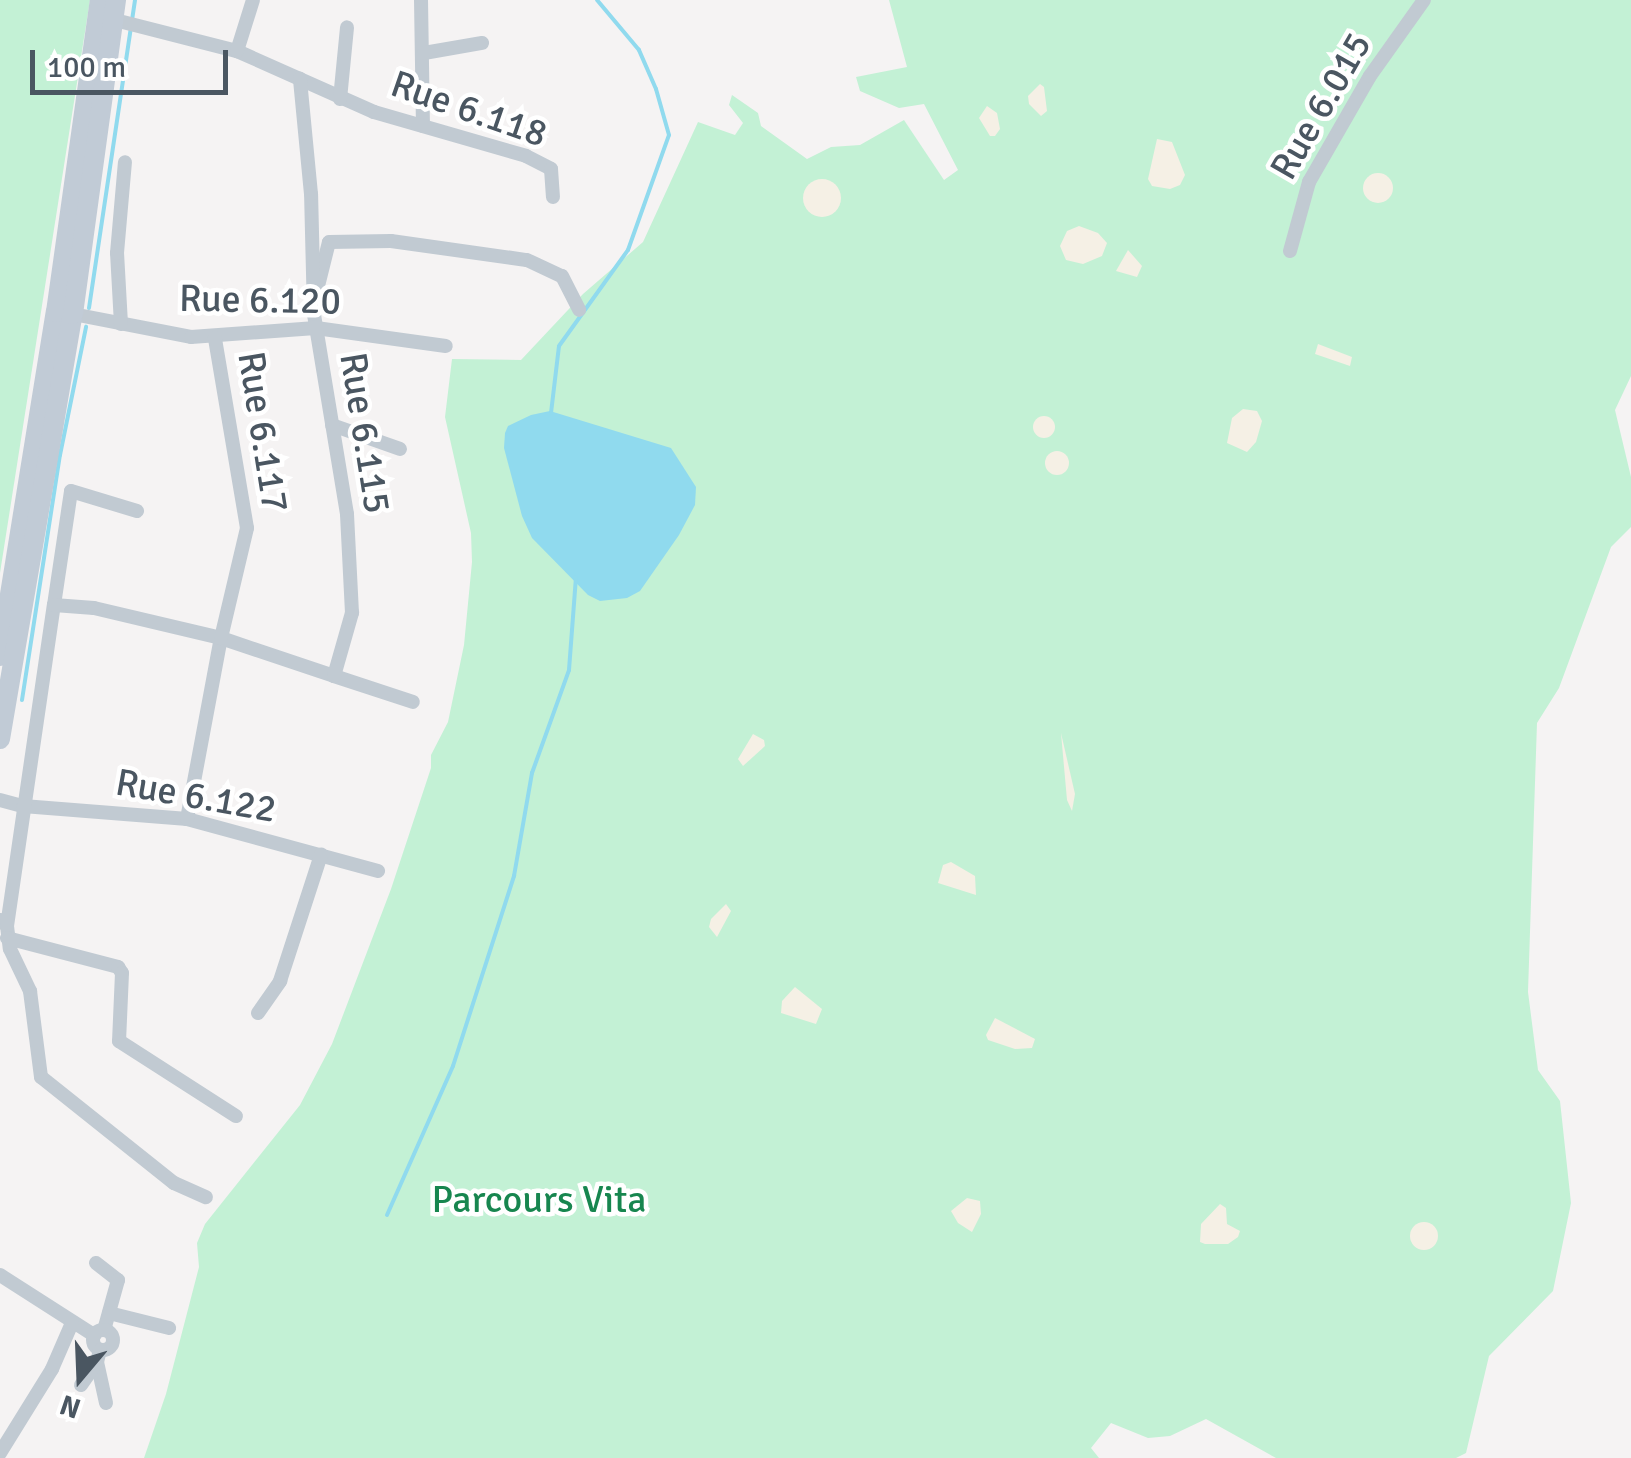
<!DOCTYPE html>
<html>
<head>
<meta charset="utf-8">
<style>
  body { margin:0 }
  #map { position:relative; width:1631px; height:1458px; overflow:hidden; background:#f5f3f3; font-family:Signika,sans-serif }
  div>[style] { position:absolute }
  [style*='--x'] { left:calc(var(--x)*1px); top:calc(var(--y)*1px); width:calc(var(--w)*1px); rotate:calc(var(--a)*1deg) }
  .green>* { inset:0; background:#c3f1d5 }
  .sand>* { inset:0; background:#f5f0e5 }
  .round { border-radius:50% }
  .water>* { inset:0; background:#90daee }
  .stream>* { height:4px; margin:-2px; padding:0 2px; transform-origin:2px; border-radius:2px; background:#90daee }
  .street>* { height:14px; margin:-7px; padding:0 7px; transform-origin:7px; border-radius:7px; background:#c1cad2 }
  .street>.ring { margin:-7px; padding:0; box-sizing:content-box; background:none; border:14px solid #c1cad2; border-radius:50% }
  .secondary>* { height:20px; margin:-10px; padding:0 10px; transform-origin:10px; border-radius:10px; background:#c1cbd6 }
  span { translate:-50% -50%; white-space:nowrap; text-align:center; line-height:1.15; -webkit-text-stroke:9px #fff; paint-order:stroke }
  .street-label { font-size:38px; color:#4a5661 }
  .park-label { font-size:38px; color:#17864f }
  .north { position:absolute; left:30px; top:1328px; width:100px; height:100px; -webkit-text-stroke:8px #fff; paint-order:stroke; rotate:199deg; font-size:28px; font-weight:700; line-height:40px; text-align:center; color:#4a5661 }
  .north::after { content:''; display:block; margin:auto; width:35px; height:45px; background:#4a5661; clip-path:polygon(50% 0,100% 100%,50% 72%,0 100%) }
  .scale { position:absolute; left:30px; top:50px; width:198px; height:45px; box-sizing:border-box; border:5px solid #4a5661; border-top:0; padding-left:12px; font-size:30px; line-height:35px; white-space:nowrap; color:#4a5661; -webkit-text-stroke:8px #fff; paint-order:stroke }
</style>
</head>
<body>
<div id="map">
  <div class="green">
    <i style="clip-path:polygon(0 0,90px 0,0 573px)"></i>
    <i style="clip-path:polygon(889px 0,1631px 0,1631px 376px,1615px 410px,1631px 477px,1631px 527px,1611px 547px,1559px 688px,1537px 723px,1528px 992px,1538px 1070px,1560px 1101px,1571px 1203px,1553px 1291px,1489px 1356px,1466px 1453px,1456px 1458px,1276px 1458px,1206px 1419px,1170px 1436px,1148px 1438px,1111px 1423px,1091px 1448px,1099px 1458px,144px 1458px,166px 1394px,199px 1267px,197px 1243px,205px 1224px,300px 1105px,332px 1044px,391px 889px,431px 768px,431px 755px,448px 722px,464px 645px,472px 562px,471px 533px,445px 417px,452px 359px,521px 360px,583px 294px,643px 242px,698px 122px,735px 135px,743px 123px,729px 105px,732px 95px,758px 113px,761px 126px,807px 159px,831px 147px,860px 145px,904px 120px,944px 180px,958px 170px,924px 104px,899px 108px,860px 91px,856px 77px,907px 67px)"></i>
  </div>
  <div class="sand">
    <i style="clip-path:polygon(1040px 84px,1044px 87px,1047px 111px,1041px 116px,1029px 104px,1028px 96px)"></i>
    <i style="clip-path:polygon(987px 106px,997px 113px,1000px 129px,995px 136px,990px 136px,979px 118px)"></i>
    <i style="clip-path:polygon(1157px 139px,1172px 142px,1185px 175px,1180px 185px,1170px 189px,1152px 186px,1148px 179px)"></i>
    <i class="round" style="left:1363px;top:173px;width:30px;height:30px"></i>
    <i class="round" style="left:803px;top:179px;width:38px;height:38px"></i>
    <i style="clip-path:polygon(1079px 226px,1098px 233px,1107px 243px,1102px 256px,1083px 264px,1066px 260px,1060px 246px,1067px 231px)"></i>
    <i style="clip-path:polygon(1128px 250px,1142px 266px,1137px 277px,1116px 271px)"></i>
    <i style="clip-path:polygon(1318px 344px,1352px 357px,1350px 366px,1315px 354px)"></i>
    <i style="clip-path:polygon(1243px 409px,1257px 411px,1262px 421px,1256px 442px,1247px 452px,1227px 443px,1232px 418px)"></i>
    <i class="round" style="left:1033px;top:416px;width:22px;height:22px"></i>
    <i class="round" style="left:1045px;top:451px;width:24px;height:24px"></i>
    <i style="clip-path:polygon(1061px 733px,1075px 794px,1072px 811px,1067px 800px)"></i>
    <i style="clip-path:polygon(753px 734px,764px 740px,765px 746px,743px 766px,738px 759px)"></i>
    <i style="clip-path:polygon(951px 862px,975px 876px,976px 895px,938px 883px,943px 865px)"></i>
    <i style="clip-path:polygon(726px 904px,731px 911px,717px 937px,709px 927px,711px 919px)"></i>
    <i style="clip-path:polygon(795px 987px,822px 1009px,816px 1024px,781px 1013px,782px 1001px)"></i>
    <i style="clip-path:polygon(995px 1018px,1035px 1039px,1032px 1048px,1015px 1049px,988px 1040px,986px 1035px)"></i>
    <i style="clip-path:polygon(967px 1198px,980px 1201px,981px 1214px,972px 1232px,958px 1223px,951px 1211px)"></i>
    <i style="clip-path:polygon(1220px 1204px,1226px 1208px,1227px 1224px,1240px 1231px,1238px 1237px,1228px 1244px,1205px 1244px,1200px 1242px,1201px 1224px)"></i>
    <i class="round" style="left:1410px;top:1222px;width:28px;height:28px"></i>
  </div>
  <div class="water">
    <i style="clip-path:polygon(550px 411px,671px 448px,696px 487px,695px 505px,679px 535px,640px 591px,627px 598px,600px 601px,588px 595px,532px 538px,522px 516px,504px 448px,505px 433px,508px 426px,531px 415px)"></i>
  </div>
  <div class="stream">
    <i style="--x:89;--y:308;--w:311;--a:-81.5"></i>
    <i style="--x:551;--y:413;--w:67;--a:-83.2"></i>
    <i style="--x:559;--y:346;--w:118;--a:-54.3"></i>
    <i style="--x:628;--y:250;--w:122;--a:-70.4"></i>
    <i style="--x:669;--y:135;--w:48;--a:-105.8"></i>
    <i style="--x:656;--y:89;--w:43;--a:-113.6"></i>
    <i style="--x:639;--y:50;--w:65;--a:-130"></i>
    <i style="--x:22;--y:700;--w:248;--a:-81.2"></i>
    <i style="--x:60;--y:455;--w:131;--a:-78.5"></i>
    <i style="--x:387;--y:1215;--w:163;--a:-66.1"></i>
    <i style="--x:453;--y:1066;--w:200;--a:-72.2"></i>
    <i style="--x:514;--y:876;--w:105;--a:-80.1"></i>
    <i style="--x:532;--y:773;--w:109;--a:-70.2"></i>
    <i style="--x:569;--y:670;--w:93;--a:-85.7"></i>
  </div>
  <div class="street">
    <i style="--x:421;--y:0;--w:126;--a:89.1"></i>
    <i style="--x:115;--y:20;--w:126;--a:14.3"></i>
    <i style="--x:237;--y:51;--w:150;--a:24"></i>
    <i style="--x:374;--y:112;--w:158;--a:16.1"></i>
    <i style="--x:526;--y:156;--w:28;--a:27"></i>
    <i style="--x:551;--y:169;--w:28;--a:86"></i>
    <i style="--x:237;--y:51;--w:53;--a:-72.6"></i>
    <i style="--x:424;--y:53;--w:59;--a:-9.8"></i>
    <i style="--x:340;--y:99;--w:72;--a:-84.4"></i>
    <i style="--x:1290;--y:251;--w:72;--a:-74.6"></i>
    <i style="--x:1309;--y:182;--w:122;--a:-60.1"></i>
    <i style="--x:1370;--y:76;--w:93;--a:-54.6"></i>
    <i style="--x:317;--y:290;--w:49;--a:-76"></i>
    <i style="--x:329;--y:242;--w:62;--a:-0.9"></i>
    <i style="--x:391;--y:241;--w:137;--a:8"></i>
    <i style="--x:527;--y:260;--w:38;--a:25"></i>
    <i style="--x:562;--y:276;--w:38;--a:63"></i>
    <i style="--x:73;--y:314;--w:120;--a:11"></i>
    <i style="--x:191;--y:337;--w:125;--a:-4.1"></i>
    <i style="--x:316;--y:328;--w:131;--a:7.9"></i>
    <i style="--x:121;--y:324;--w:71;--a:-93.2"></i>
    <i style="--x:117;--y:253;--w:91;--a:-85"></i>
    <i style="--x:332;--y:425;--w:72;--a:19.4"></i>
    <i style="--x:54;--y:605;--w:115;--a:-81.5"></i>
    <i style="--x:71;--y:491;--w:69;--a:16.9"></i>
    <i style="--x:334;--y:676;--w:83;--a:18.2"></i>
    <i style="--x:0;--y:800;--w:24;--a:15"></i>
    <i style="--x:23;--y:806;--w:165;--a:4.5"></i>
    <i style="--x:187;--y:819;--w:198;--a:15.2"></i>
    <i style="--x:187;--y:819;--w:184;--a:-79.4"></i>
    <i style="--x:221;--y:638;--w:119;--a:18.6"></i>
    <i style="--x:334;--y:676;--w:66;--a:-74.1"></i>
    <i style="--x:352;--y:613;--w:99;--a:-92.9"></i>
    <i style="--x:347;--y:514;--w:203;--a:-99.4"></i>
    <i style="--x:314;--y:314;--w:120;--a:-91.4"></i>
    <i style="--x:311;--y:194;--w:116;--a:-95.5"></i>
    <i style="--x:1;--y:920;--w:8;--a:45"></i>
    <i style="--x:7;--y:926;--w:23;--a:83"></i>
    <i style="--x:10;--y:949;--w:47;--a:64.5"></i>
    <i style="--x:30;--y:991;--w:87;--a:82.7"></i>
    <i style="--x:41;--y:1077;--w:170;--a:38.6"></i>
    <i style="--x:174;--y:1183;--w:35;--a:24"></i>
    <i style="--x:7;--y:926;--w:324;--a:-81.7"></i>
    <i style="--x:54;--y:605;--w:40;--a:4.3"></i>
    <i style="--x:94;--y:608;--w:130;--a:13.3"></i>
    <i style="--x:221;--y:638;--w:113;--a:-76.7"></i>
    <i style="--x:247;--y:528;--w:193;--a:-99.6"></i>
    <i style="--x:7;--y:938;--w:115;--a:14.6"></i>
    <i style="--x:118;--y:967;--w:7;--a:56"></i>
    <i style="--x:122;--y:973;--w:68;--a:92.5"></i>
    <i style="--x:119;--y:1041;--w:139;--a:32.7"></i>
    <i style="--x:258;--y:1013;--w:39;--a:-55"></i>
    <i style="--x:280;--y:981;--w:133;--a:-72"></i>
    <i style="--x:96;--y:1263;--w:28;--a:38"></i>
    <i style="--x:118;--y:1280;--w:52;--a:105.6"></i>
    <i style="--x:0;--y:1275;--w:112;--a:32.6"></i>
    <i style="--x:109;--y:1313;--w:62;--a:14"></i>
    <i class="ring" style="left:93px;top:1330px;width:6px;height:6px"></i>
    <i style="--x:100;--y:1350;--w:12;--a:104"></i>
    <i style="--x:97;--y:1362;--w:42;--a:77.6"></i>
    <i style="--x:81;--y:1385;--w:28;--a:-55"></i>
    <i style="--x:0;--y:1453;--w:99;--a:-58.2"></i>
    <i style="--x:52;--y:1369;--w:50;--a:-66.5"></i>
  </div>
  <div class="secondary">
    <i style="--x:0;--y:656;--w:349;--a:-80.8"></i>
    <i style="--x:56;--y:312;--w:315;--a:-82"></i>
    <i style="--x:0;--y:739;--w:431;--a:-80.3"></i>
    <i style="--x:73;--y:314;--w:317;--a:-82.2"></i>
  </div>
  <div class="street-label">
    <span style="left:1321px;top:106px;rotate:-60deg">Rue 6.015</span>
    <span style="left:469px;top:109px;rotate:19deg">Rue 6.118</span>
    <span style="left:260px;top:300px;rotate:1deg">Rue 6.120</span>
    <span style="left:263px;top:432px;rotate:81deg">Rue 6.117</span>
    <span style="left:365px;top:433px;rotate:81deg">Rue 6.115</span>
    <span style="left:196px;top:796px;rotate:10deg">Rue 6.122</span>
  </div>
  <div class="park-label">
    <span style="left:539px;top:1200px">Parcours Vita</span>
  </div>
  <div class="north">N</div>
  <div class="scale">100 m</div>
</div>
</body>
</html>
